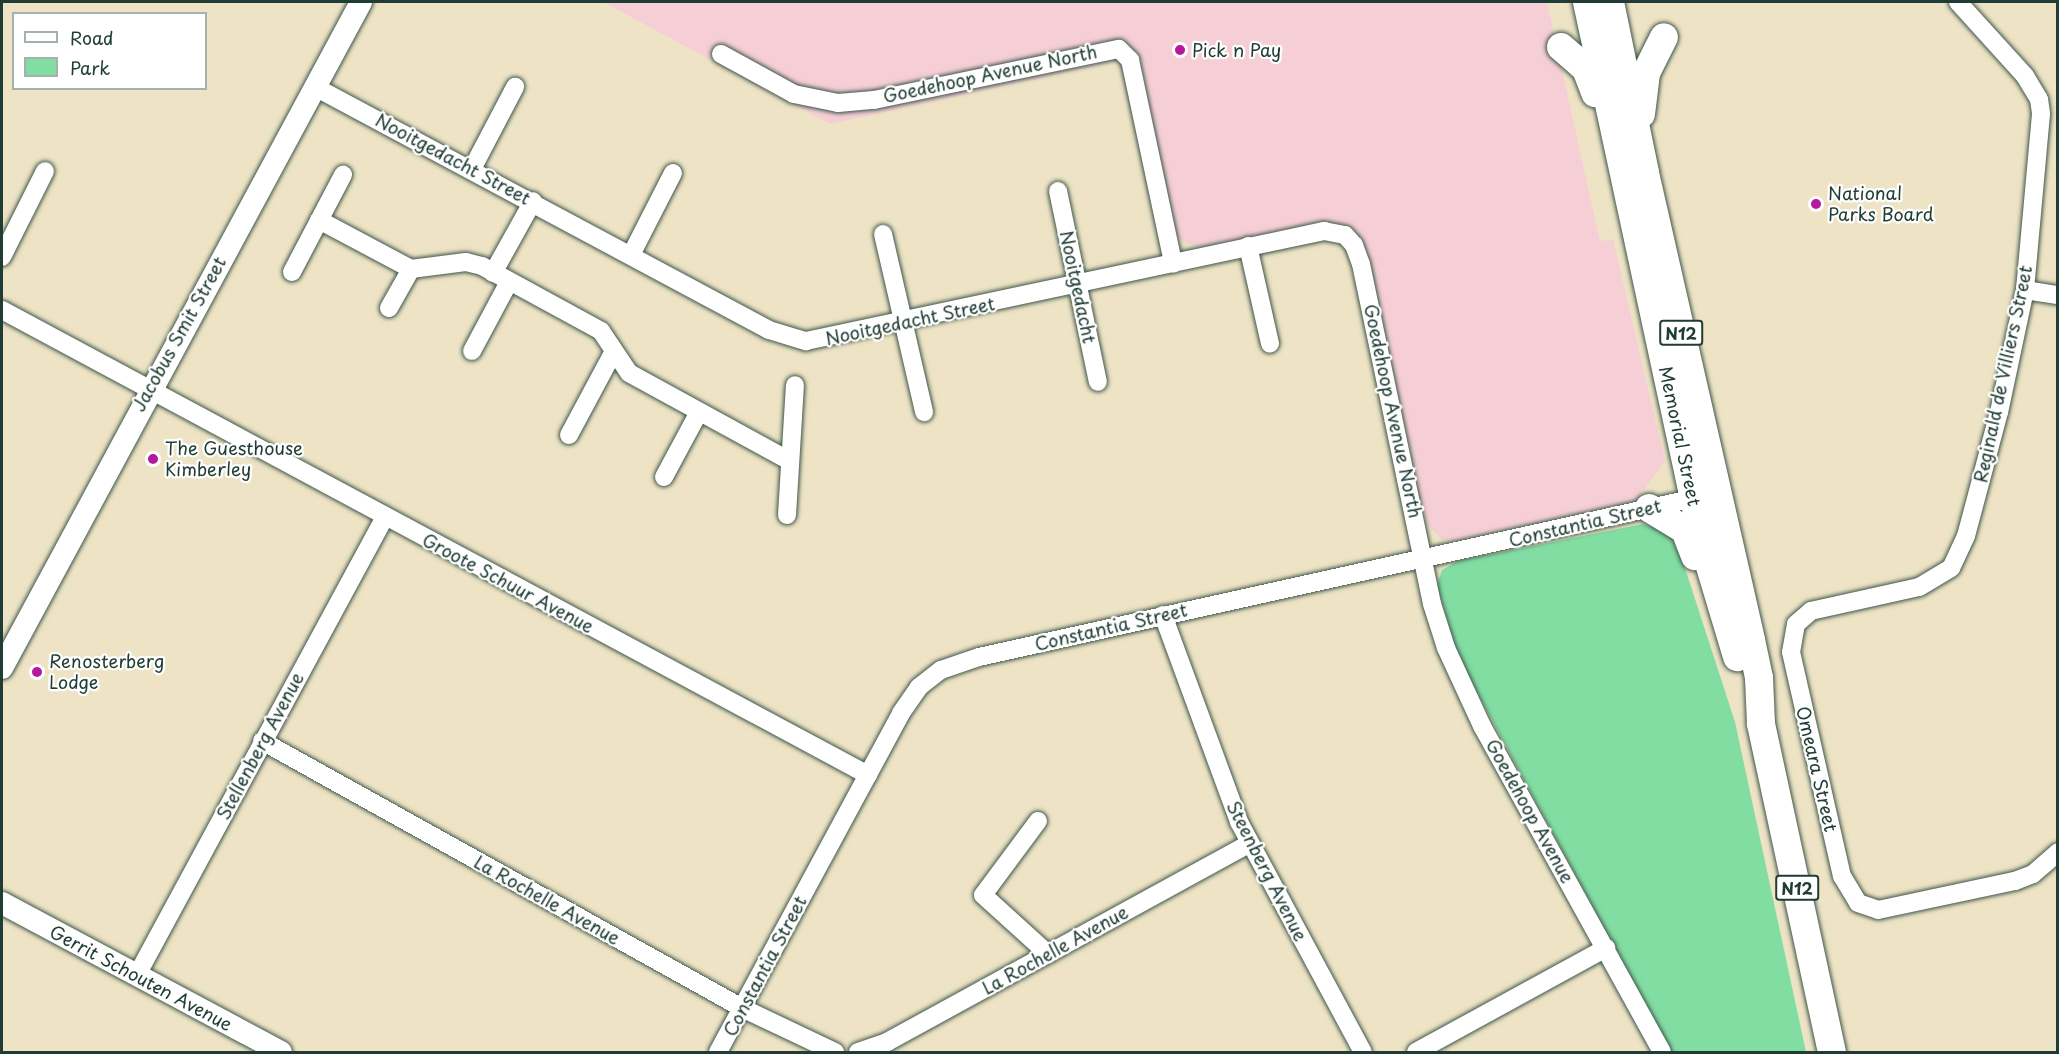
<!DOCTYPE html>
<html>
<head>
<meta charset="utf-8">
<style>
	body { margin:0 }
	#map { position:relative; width:2059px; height:1054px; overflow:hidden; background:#eee4c5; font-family:"Playpen Sans",sans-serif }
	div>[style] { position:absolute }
	.built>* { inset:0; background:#f6cfd6 }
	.green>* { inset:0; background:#82dda3 }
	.roads { filter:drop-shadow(0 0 2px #3e564a) drop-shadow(0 0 2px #3e564a) }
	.minor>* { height:18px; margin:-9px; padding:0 9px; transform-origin:9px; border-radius:9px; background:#fff }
	.tertiary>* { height:22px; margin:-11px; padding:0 11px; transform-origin:11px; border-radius:11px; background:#fff }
	.trunk>* { height:28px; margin:-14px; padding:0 14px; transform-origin:14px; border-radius:14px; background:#fff }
	.dots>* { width:16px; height:16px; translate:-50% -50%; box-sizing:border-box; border:3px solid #fff; border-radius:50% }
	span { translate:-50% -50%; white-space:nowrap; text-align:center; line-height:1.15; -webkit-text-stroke:4.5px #fff; paint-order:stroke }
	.shield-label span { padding:2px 4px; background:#fff; border:2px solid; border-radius:4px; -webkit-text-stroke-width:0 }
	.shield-label { font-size:16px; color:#1f3d34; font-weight:700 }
	.poi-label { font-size:18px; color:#1f3d34 }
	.left { translate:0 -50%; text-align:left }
	.street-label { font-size:18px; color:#1f3d34 }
	.frame { position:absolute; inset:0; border:3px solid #1f3d34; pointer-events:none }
	.legend { position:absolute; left:12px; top:12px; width:195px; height:78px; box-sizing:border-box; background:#fff; border:2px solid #a5b1ae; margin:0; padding:8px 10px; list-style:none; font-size:18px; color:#1f3d34 }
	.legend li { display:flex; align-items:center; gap:12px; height:30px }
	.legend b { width:30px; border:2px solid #a5b1ae }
</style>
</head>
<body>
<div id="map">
	<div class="built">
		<i style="clip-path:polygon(603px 2px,1547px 2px,1600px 241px,1613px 239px,1665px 461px,1636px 501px,1453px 541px,1442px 540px,1427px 524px,1370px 270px,1357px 234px,1350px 228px,1326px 221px,1201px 248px,1182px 241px,1175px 233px,1158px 236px,1119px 61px,830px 124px)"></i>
	</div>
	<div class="green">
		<i style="clip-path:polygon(1643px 524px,1669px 532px,1684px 565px,1735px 722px,1806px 1052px,1671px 1052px,1459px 659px,1437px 585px,1442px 570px,1458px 561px)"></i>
	</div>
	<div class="roads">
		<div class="minor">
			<i style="left:1958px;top:2px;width:100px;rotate:47.8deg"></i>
			<i style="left:2025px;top:76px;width:27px;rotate:59deg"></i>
			<i style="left:2039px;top:99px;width:15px;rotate:82deg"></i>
			<i style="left:2041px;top:114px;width:177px;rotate:95.2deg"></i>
			<i style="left:2025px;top:290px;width:125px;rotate:102deg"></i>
			<i style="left:1999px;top:412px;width:128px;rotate:104.9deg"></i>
			<i style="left:1966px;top:536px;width:35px;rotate:115deg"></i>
			<i style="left:1951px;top:568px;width:37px;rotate:149deg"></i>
			<i style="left:1919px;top:587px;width:111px;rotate:167.5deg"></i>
			<i style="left:1811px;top:611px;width:20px;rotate:139deg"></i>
			<i style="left:1796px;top:624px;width:28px;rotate:100deg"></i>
			<i style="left:1791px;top:652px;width:230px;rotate:77.2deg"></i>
			<i style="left:1842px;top:876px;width:31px;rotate:59deg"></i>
			<i style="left:1858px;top:903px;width:21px;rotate:19deg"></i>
			<i style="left:1878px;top:910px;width:140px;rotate:-12deg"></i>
			<i style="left:2015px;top:881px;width:19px;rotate:-21deg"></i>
			<i style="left:2033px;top:874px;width:33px;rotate:-41deg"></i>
			<i style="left:721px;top:54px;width:83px;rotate:28.7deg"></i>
			<i style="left:794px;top:94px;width:45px;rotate:11.6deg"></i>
			<i style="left:838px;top:103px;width:36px;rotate:-5deg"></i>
			<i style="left:874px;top:100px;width:250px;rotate:-11.8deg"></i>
			<i style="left:1119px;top:49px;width:16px;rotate:45deg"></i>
			<i style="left:1130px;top:60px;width:208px;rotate:78deg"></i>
			<i style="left:315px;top:87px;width:515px;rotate:28.16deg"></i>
			<i style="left:769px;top:330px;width:39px;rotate:17deg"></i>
			<i style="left:806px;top:341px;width:530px;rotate:-11.99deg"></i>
			<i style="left:1324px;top:231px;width:21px;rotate:11deg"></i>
			<i style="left:1345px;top:235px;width:13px;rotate:48deg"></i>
			<i style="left:1354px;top:245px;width:20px;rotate:70deg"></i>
			<i style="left:1361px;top:264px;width:347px;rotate:78.2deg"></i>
			<i style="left:1432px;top:604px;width:46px;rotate:72.3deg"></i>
			<i style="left:1446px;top:648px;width:86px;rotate:65.2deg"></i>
			<i style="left:1482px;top:726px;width:372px;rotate:61.1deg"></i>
			<i style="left:472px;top:169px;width:93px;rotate:-62.3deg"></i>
			<i style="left:1058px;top:191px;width:195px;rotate:78.2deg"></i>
			<i style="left:319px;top:220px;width:104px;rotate:28deg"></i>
			<i style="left:411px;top:269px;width:55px;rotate:-7.3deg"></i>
			<i style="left:466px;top:262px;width:16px;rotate:14deg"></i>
			<i style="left:482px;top:266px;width:136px;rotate:28.6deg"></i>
			<i style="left:601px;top:331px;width:50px;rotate:56.3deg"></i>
			<i style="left:629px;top:373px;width:181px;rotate:28.7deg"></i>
			<i style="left:883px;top:234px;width:183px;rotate:77deg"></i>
			<i style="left:1248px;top:246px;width:100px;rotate:77.3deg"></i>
			<i style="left:631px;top:255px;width:92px;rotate:-62.9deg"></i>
			<i style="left:2px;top:257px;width:96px;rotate:-63.4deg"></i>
			<i style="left:292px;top:272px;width:110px;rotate:-62.3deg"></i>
			<i style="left:493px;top:273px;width:82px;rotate:-60.9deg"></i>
			<i style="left:2025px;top:290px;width:33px;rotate:9deg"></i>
			<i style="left:389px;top:308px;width:45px;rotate:-60.6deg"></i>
			<i style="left:2px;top:310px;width:983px;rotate:28.23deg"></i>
			<i style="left:472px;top:351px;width:78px;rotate:-61.8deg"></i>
			<i style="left:569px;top:435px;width:95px;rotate:-61.8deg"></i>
			<i style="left:664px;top:477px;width:74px;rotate:-61.7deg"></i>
			<i style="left:787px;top:515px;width:130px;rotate:-86.5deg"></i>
			<i style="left:1163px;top:615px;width:221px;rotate:69.8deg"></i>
			<i style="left:1239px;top:822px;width:261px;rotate:61.7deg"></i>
			<i style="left:262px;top:741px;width:549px;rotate:29.08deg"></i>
			<i style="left:742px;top:1008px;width:103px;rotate:25.3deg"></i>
			<i style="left:1038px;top:821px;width:92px;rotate:126.6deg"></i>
			<i style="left:983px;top:895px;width:88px;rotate:42.2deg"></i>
			<i style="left:137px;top:975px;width:521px;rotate:-61.57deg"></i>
			<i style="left:718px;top:1052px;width:385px;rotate:-61.6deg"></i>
			<i style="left:901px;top:713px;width:32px;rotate:-55deg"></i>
			<i style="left:919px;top:687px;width:28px;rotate:-38deg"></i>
			<i style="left:941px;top:670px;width:40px;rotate:-18.9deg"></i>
			<i style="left:979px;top:657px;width:743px;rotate:-12.52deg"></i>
			<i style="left:858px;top:1052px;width:31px;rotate:-19deg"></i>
			<i style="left:887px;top:1042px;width:413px;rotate:-28.7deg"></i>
			<i style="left:1416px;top:1052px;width:217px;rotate:-28.7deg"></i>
		</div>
		<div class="tertiary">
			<i style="left:2px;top:668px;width:757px;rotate:-61.67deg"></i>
			<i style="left:2px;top:903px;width:316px;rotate:28.1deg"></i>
		</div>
		<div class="trunk">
			<i style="left:1587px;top:2px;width:561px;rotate:77.85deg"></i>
			<i style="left:1705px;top:550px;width:112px;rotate:73.3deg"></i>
			<i style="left:1610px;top:2px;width:175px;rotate:78.4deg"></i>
			<i style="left:1645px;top:173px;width:479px;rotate:77.2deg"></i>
			<i style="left:1751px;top:640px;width:39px;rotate:78deg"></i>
			<i style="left:1759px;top:678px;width:46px;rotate:87.5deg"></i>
			<i style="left:1761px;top:724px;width:336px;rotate:77.8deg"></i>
			<i style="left:1561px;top:47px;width:33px;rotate:41deg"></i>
			<i style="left:1586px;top:69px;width:26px;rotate:69deg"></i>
			<i style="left:1641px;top:114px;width:41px;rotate:-83deg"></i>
			<i style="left:1646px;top:73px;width:40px;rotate:-63.4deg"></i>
			<i style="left:1649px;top:508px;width:42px;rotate:31.4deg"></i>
			<i style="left:1685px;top:530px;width:28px;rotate:69deg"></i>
		</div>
	</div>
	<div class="dots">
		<i style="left:1180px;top:50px;background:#b5179e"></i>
		<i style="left:1816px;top:204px;background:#b5179e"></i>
		<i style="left:153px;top:459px;background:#b5179e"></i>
		<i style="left:37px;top:672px;background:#b5179e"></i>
	</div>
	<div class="shield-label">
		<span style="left:1681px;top:333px">N12</span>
		<span style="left:1797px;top:888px">N12</span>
	</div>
	<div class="poi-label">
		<span class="left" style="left:1192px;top:50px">Pick n Pay</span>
		<span class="left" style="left:1828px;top:204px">National<br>Parks Board</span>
		<span class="left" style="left:165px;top:459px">The Guesthouse<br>Kimberley</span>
		<span class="left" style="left:49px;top:672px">Renosterberg<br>Lodge</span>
	</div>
	<div class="street-label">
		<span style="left:990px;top:74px;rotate:-12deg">Goedehoop Avenue North</span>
		<span style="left:453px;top:159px;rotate:28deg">Nooitgedacht Street</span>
		<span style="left:1078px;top:287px;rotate:78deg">Nooitgedacht</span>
		<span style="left:910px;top:321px;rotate:-12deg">Nooitgedacht Street</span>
		<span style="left:179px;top:334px;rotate:-61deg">Jacobus Smit Street</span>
		<span style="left:2003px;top:374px;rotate:-78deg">Reginald de Villiers Street</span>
		<span style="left:1393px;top:411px;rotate:78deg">Goedehoop Avenue North</span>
		<span style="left:1680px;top:436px;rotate:78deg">Memorial Street</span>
		<span style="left:1585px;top:523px;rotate:-13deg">Constantia Street</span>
		<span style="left:508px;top:583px;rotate:28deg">Groote Schuur Avenue</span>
		<span style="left:1111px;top:627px;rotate:-13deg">Constantia Street</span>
		<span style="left:260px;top:746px;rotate:-62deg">Stellenberg Avenue</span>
		<span style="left:1817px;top:769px;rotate:77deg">Omeara Street</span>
		<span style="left:1530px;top:811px;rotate:61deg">Goedehoop Avenue</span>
		<span style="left:1267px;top:871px;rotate:63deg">Steenberg Avenue</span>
		<span style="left:547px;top:900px;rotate:29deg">La Rochelle Avenue</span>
		<span style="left:1055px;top:950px;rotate:-29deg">La Rochelle Avenue</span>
		<span style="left:765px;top:966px;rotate:-62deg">Constantia Street</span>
		<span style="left:141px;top:978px;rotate:28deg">Gerrit Schouten Avenue</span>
	</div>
	<div class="frame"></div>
	<ul class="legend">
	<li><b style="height:8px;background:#fff"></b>Road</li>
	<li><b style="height:16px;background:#82dda3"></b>Park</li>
	</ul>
</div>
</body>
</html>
